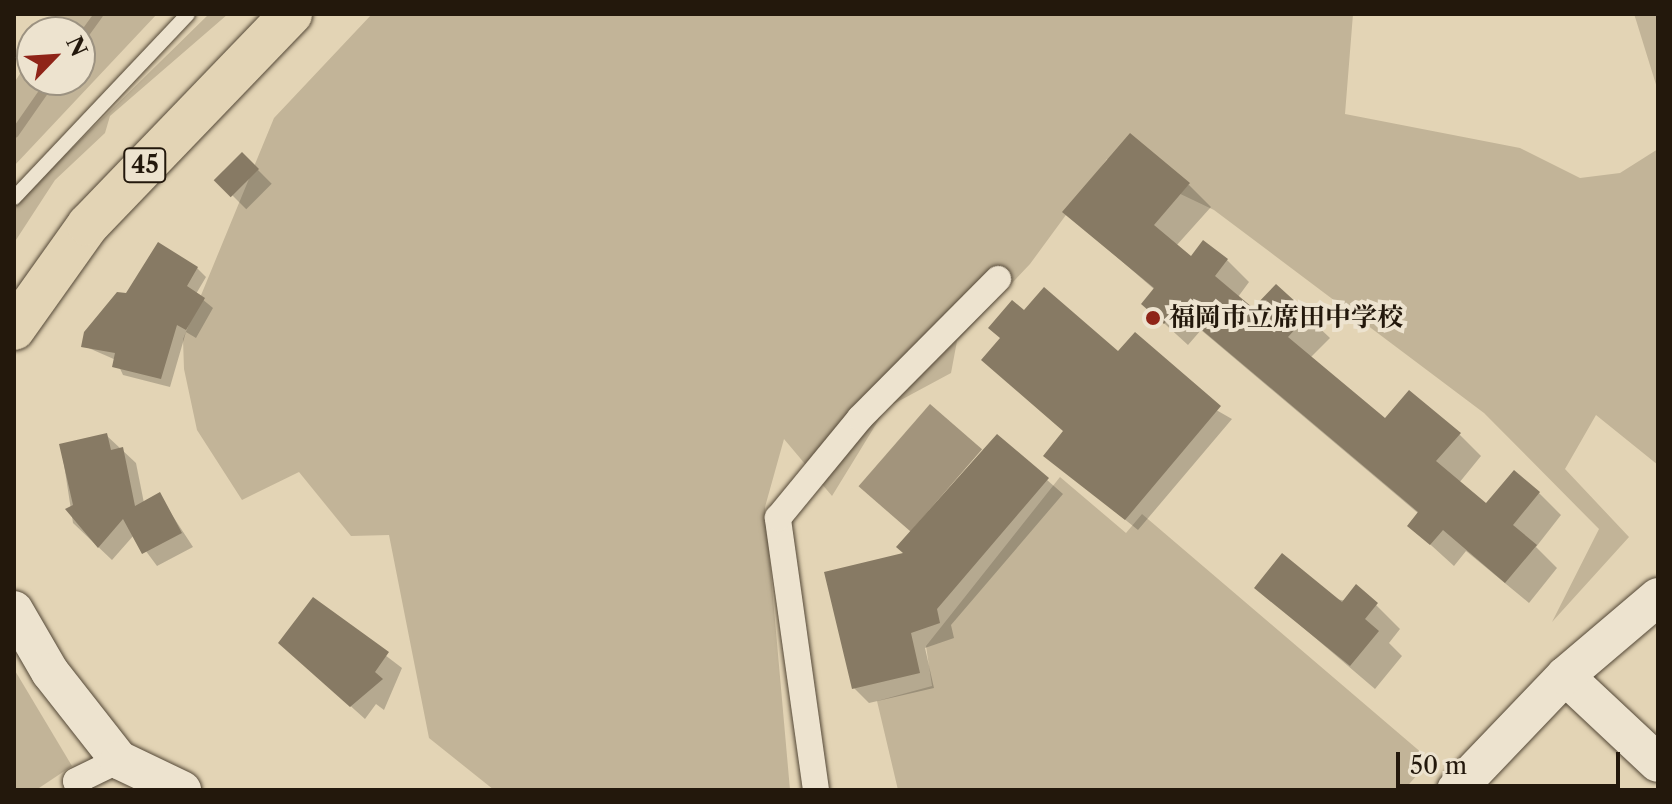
<!DOCTYPE html>
<html>
<head>
<meta charset="utf-8">
<style>
	body { margin:0 }
	#map { position:relative; width:1672px; height:804px; overflow:hidden; background:#e3d4b5; font-family:"Libre Caslon Text","Noto Serif JP",serif }
	div>[style] { position:absolute }
	.green>* { inset:0; background:#c2b498 }
	.water>* { inset:0; background:#a2947c; transform-origin:0 0 }
	.shadow>* { inset:0; background:#0003; transform-origin:0 0 }
	.stream>* { height:9px; margin:-4.5px; padding:0 4.5px; transform-origin:4.5px; border-radius:4.5px; background:#a2947c }
	.building>* { inset:0; background:#877a64; transform-origin:0 0 }
	.roads { filter:drop-shadow(0 0 2px #534736) drop-shadow(0 0 2px #534736) }
	.lane>* { height:14px; margin:-7px; padding:0 7px; transform-origin:7px; border-radius:7px; background:#ede3cf }
	.street>* { height:26px; margin:-13px; padding:0 13px; transform-origin:13px; border-radius:13px; background:#ede3cf }
	.secondary>* { height:38px; margin:-19px; padding:0 19px; transform-origin:19px; border-radius:19px; background:#ede3cf }
	.primary>* { height:42px; margin:-21px; padding:0 21px; transform-origin:21px; border-radius:21px; background:#e3d4b5 }
	.dots>* { width:22px; height:22px; translate:-50% -50%; box-sizing:border-box; border:4px solid #ede3cf; border-radius:50% }
	span { translate:-50% -50%; white-space:nowrap; text-align:center; line-height:1.15; -webkit-text-stroke:8px #ede3cf; paint-order:stroke }
	.shield-label span { padding:2px 6px; background:#ede3cf; border:2px solid; border-radius:6px; -webkit-text-stroke-width:0 }
	.shield-label { font-size:24px; color:#23180c; font-weight:700 }
	.poi-label { font-size:26px; color:#23180c; font-weight:700 }
	.left { translate:0 -50%; text-align:left }
	.frame { position:absolute; inset:0; border:16px solid #23180c; pointer-events:none }
	.north { position:absolute; left:16px; top:16px; width:80px; height:80px; box-sizing:border-box; background:#ede3cf; border:2px solid #9c9281; border-radius:50%; rotate:65deg; font-size:22px; font-weight:700; line-height:32px; text-align:center; color:#23180c }
	.north::after { content:''; display:block; margin:auto; width:28px; height:36px; background:#8f2418; clip-path:polygon(50% 0,100% 100%,50% 72%,0 100%) }
	.scale { position:absolute; left:1396px; top:752px; width:224px; height:36px; box-sizing:border-box; border:4px solid #23180c; border-top:0; padding-left:10px; font-size:24px; line-height:28px; white-space:nowrap; color:#23180c; -webkit-text-stroke:6px #ede3cf; paint-order:stroke }
</style>
</head>
<body>
<div id="map">
	<div class="green">
		<i style="clip-path:polygon(59px 14px,157px 14px,14px 166px,14px 83px,32px 55px,32px 80px,80px 80px,80px 32px,47px 32px)"></i>
		<i style="clip-path:polygon(209px 14px,228px 14px,110px 116px,105px 133px,55px 180px,14px 243px,14px 205px)"></i>
		<i style="clip-path:polygon(372px 14px,1353px 14px,1345px 114px,1520px 148px,1580px 178px,1620px 173px,1658px 149px,1658px 465px,1596px 415px,1565px 469px,1629px 537px,1552px 622px,1599px 529px,1484px 413px,1214px 210px,1107px 159px,1030px 264px,957px 341px,951px 373px,886px 408px,832px 496px,784px 439px,765px 507px,790px 790px,494px 790px,429px 738px,389px 535px,351px 536px,299px 472px,242px 500px,197px 430px,184px 369px,183px 339px,274px 118px)"></i>
		<i style="clip-path:polygon(1634px 14px,1658px 14px,1658px 91px,1636px 20px)"></i>
		<i style="clip-path:polygon(1060px 477px,1126px 533px,1142px 514px,1430px 760px,1404px 790px,898px 790px,877px 701px,932px 686px,926px 646px)"></i>
		<i style="clip-path:polygon(14px 669px,72px 766px,36px 790px,14px 790px)"></i>
	</div>
	<div class="water">
		<i style="left:930px;top:404px;width:69px;height:109px;rotate:41deg"></i>
	</div>
	<div class="shadow">
		<i style="left:242px;top:154px;width:42px;height:36px;rotate:45deg"></i>
		<i style="clip-path:polygon(1189px 185px,1211px 207px,1176px 246px,1191px 258px,1227px 260px,1249px 282px,1238px 297px,1254px 311px,1276px 287px,1330px 338px,1310px 358px,1385px 421px,1459px 434px,1481px 456px,1459px 483px,1486px 505px,1539px 493px,1561px 515px,1536px 547px,1557px 568px,1529px 603px,1466px 551px,1454px 566px,1410px 526px,1419px 514px,1201px 330px,1188px 345px,1143px 304px,1155px 290px,1065px 212px)"></i>
		<i style="clip-path:polygon(197px 268px,206px 277px,196px 294px,213px 308px,196px 338px,186px 332px,170px 387px,123px 375px,116px 360px,84px 346px,127px 295px)"></i>
		<i style="clip-path:polygon(1024px 313px,1118px 354px,1232px 419px,1138px 530px,1046px 456px,1065px 432px)"></i>
		<i style="clip-path:polygon(106px 435px,136px 463px,144px 503px,159px 495px,193px 547px,157px 566px,134px 535px,112px 560px,73px 523px,61px 445px)"></i>
		<i style="clip-path:polygon(997px 436px,1063px 494px,951px 625px,954px 638px,925px 648px,934px 688px,869px 703px,854px 688px,906px 554px)"></i>
		<i style="clip-path:polygon(1257px 588px,1376px 605px,1400px 629px,1389px 643px,1402px 656px,1375px 689px)"></i>
		<i style="clip-path:polygon(313px 600px,402px 668px,384px 710px,376px 704px,365px 719px,295px 656px)"></i>
	</div>
	<div class="stream">
		<i style="left:80px;top:39px;width:31px;rotate:-54deg"></i>
		<i style="left:14px;top:133px;width:65px;rotate:-55.1deg"></i>
	</div>
	<div class="building">
		<i style="clip-path:polygon(1130px 133px,1190px 183px,1154px 225px,1191px 256px,1203px 240px,1228px 259px,1215px 276px,1253px 308px,1276px 284px,1309px 314px,1288px 337px,1385px 418px,1409px 390px,1461px 433px,1436px 461px,1486px 503px,1514px 470px,1540px 492px,1513px 525px,1537px 545px,1505px 583px,1443px 530px,1430px 545px,1407px 526px,1418px 512px,1177px 309px,1164px 324px,1141px 304px,1154px 288px,1062px 212px)"></i>
		<i style="left:242px;top:152px;width:24px;height:40px;rotate:45deg"></i>
		<i style="clip-path:polygon(158px 242px,198px 267px,187px 286px,205px 298px,186px 330px,177px 325px,161px 379px,112px 367px,115px 353px,81px 347px,84px 332px,117px 292px,126px 293px)"></i>
		<i style="clip-path:polygon(1044px 287px,1118px 351px,1135px 332px,1221px 406px,1125px 520px,1043px 456px,1063px 431px,981px 360px,1000px 338px,988px 328px,1012px 300px,1024px 310px)"></i>
		<i style="clip-path:polygon(107px 433px,111px 450px,123px 447px,135px 506px,160px 492px,182px 533px,142px 554px,123px 519px,98px 548px,65px 509px,73px 505px,59px 444px)"></i>
		<i style="clip-path:polygon(997px 434px,1049px 478px,937px 609px,940px 623px,911px 633px,920px 673px,852px 689px,824px 572px,903px 553px,896px 547px)"></i>
		<i style="clip-path:polygon(1282px 553px,1342px 602px,1356px 584px,1378px 603px,1365px 619px,1379px 631px,1350px 666px,1254px 588px)"></i>
		<i style="clip-path:polygon(313px 597px,389px 652px,375px 672px,383px 679px,350px 707px,278px 643px)"></i>
	</div>
	<div class="roads">
		<div class="lane">
			<i style="left:14px;top:198px;width:253px;rotate:-46.6deg"></i>
		</div>
		<div class="street">
			<i style="left:79px;top:790px;width:9px;rotate:-108deg"></i>
			<i style="left:76px;top:781px;width:48px;rotate:-26deg"></i>
			<i style="left:816px;top:790px;width:275px;rotate:-98deg"></i>
			<i style="left:778px;top:518px;width:129px;rotate:-50.6deg"></i>
			<i style="left:860px;top:418px;width:196px;rotate:-45.2deg"></i>
		</div>
		<div class="secondary">
			<i style="left:14px;top:610px;width:72px;rotate:59.9deg"></i>
			<i style="left:50px;top:672px;width:112px;rotate:51.9deg"></i>
			<i style="left:119px;top:760px;width:70px;rotate:25.5deg"></i>
			<i style="left:1565px;top:676px;width:127px;rotate:43.1deg"></i>
			<i style="left:1456px;top:790px;width:158px;rotate:-46.3deg"></i>
			<i style="left:1565px;top:676px;width:122px;rotate:-40.3deg"></i>
		</div>
		<div class="primary">
			<i style="left:14px;top:329px;width:128px;rotate:-54.6deg"></i>
			<i style="left:88px;top:225px;width:293px;rotate:-46.1deg"></i>
		</div>
	</div>
	<div class="dots">
		<i style="left:1153px;top:318px;background:#8f2418"></i>
	</div>
	<div class="shield-label">
		<span style="left:145px;top:165px">45</span>
	</div>
	<div class="poi-label">
		<span class="left" style="left:1169px;top:318px">福岡市立席田中学校</span>
	</div>
	<div class="frame"></div>
	<div class="north">N</div>
	<div class="scale">50 m</div>
</div>
</body>
</html>
